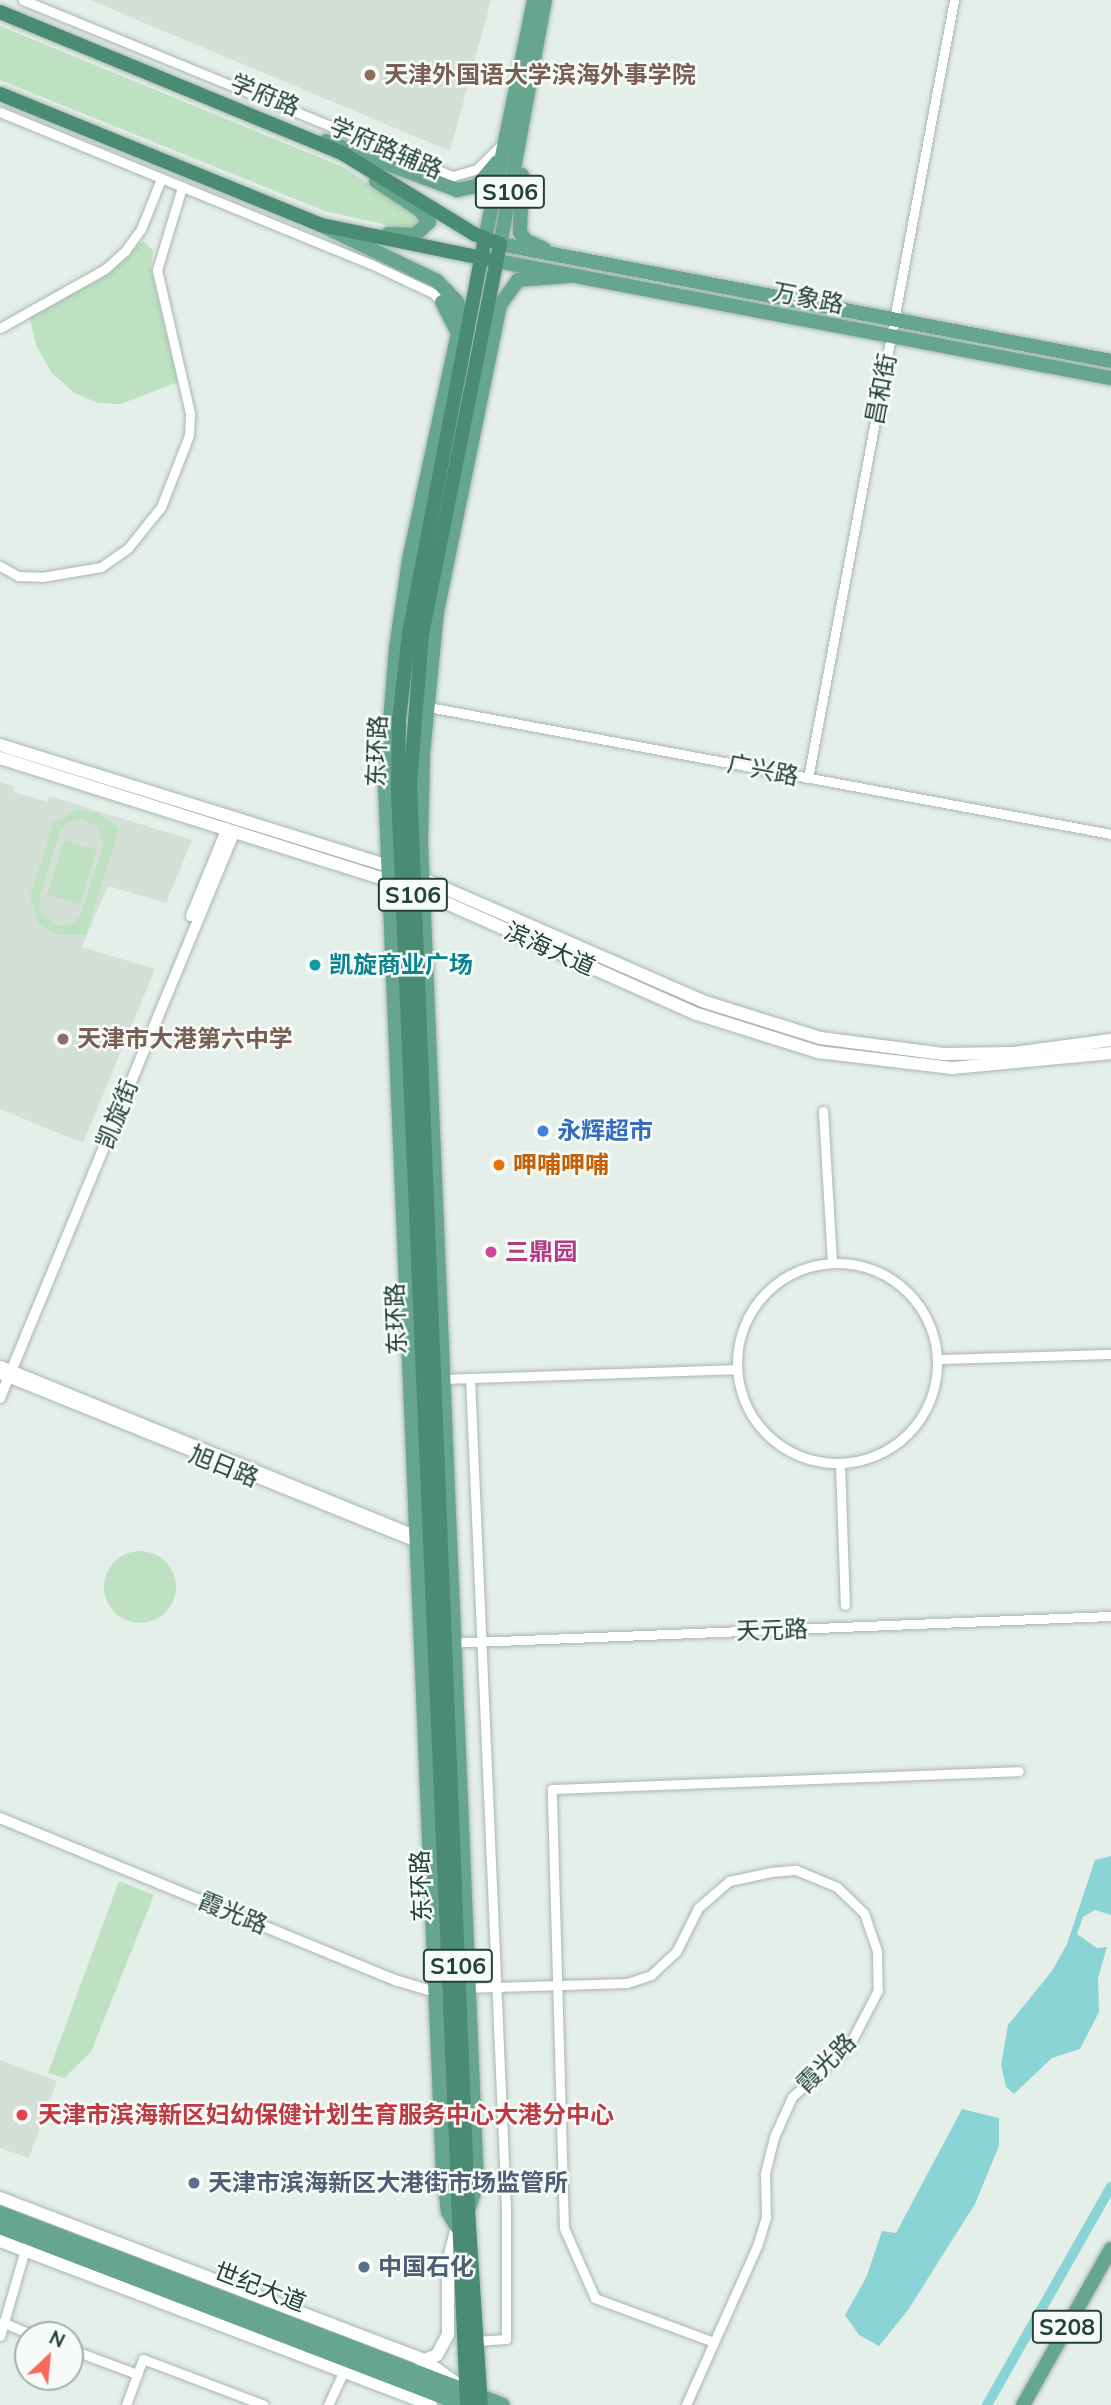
<!DOCTYPE html>
<html>
<head>
<meta charset="utf-8">
<style>
	body { margin:0 }
	#map { position:relative; width:1111px; height:2405px; overflow:hidden; background:#e5efe9; font-family:Mulish,"Noto Sans SC",sans-serif }
	div>[style] { position:absolute }
	.built>* { inset:0; background:#d3dfd7 }
	.green>* { inset:0; background:#bde1c1; transform-origin:0 0 }
	.round { border-radius:50% }
	.water>* { inset:0; background:#8ad4d6 }
	.canal>* { height:10px; margin:-5px; padding:0 5px; transform-origin:5px; border-radius:5px; background:#8ad4d6 }
	.roads { filter:drop-shadow(0 0 2px #a7b8af) drop-shadow(0 0 2px #a7b8af) }
	.minor>* { height:9px; margin:-4.5px; padding:0 4.5px; transform-origin:4.5px; border-radius:4.5px; background:#fff }
	.minor>.ring { margin:-4.5px; padding:0; box-sizing:content-box; background:none; border:9px solid #fff; border-radius:50% }
	.tertiary>* { height:10px; margin:-5px; padding:0 5px; transform-origin:5px; border-radius:5px; background:#fff }
	.secondary>* { height:12px; margin:-6px; padding:0 6px; transform-origin:6px; border-radius:6px; background:#fff }
	.primary>* { height:14px; margin:-7px; padding:0 7px; transform-origin:7px; border-radius:7px; background:#67a68e }
	.trunk>* { height:14px; margin:-7px; padding:0 7px; transform-origin:7px; border-radius:7px; background:#4a8b74 }
	.dots>* { width:19px; height:19px; translate:-50% -50%; box-sizing:border-box; border:4px solid #f6fbf7; border-radius:50% }
	span { translate:-50% -50%; white-space:nowrap; text-align:center; line-height:1.15; -webkit-text-stroke:5px #f6fbf7; paint-order:stroke }
	.shield-label span { padding:2px 5px; background:#f6fbf7; border:2px solid; border-radius:5px; -webkit-text-stroke-width:0 }
	.shield-label { font-size:23px; color:#224235; font-weight:700 }
	.education-label { font-size:24px; color:#785e54; font-weight:700 }
	.left { translate:0 -50%; text-align:left }
	.street-label { font-size:24px; color:#224235 }
	.culture-label { font-size:24px; color:#0d838f; font-weight:700 }
	.shop-label { font-size:24px; color:#366cbe; font-weight:700 }
	.food-label { font-size:24px; color:#c56008; font-weight:700 }
	.hotel-label { font-size:24px; color:#b23c85; font-weight:700 }
	.health-label { font-size:24px; color:#be3a42; font-weight:700 }
	.service-label { font-size:24px; color:#4e5e75; font-weight:700 }
	.north { position:absolute; left:14px; top:2321px; width:70px; height:70px; box-sizing:border-box; background:#f6fbf7; border:2px solid #a1b1a9; border-radius:50%; rotate:26deg; font-size:19px; font-weight:700; line-height:28px; text-align:center; color:#224235 }
	.north::after { content:''; display:block; margin:auto; width:24px; height:32px; background:#f96a58; clip-path:polygon(50% 0,100% 100%,50% 72%,0 100%) }
</style>
</head>
<body>
<div id="map">
	<div class="built">
		<i style="clip-path:polygon(90px 0,491px 0,450px 151px)"></i>
		<i style="clip-path:polygon(0 782px,14px 786px,13px 792px,47px 802px,49px 796px,192px 840px,166px 903px,108px 886px,82px 947px,155px 969px,83px 1143px,0 1109px)"></i>
		<i style="clip-path:polygon(0 2060px,57px 2081px,29px 2158px,0 2148px)"></i>
	</div>
	<div class="green">
		<i style="clip-path:polygon(0 26px,343px 167px,422px 218px,414px 231px,325px 211px,0 80px)"></i>
		<i style="clip-path:polygon(143px 241px,153px 250px,151px 268px,178px 382px,121px 404px,98px 403px,73px 392px,51px 372px,36px 345px,29px 314px,106px 273px)"></i>
		<i style="clip-path:polygon(evenodd,78px 809px,98px 813px,119px 828px,86px 935px,59px 935px,38px 924px,30px 897px,53px 823px,78px 809px,81px 819px,97px 826px,103px 845px,81px 915px,73px 923px,58px 926px,40px 912px,40px 896px,59px 833px,67px 823px,81px 819px)"></i>
		<i style="left:64px;top:840px;width:34px;height:57px;rotate:17deg"></i>
		<i class="round" style="left:104px;top:1551px;width:72px;height:72px"></i>
		<i style="clip-path:polygon(119px 1881px,154px 1895px,91px 2052px,64px 2078px,48px 2073px)"></i>
	</div>
	<div class="water">
		<i style="clip-path:polygon(1111px 1856px,1111px 1915px,1095px 1910px,1083px 1917px,1077px 1934px,1097px 1948px,1107px 1947px,1098px 1978px,1099px 2012px,1080px 2049px,1052px 2058px,1014px 2094px,1006px 2087px,1001px 2065px,1008px 2025px,1052px 1971px,1067px 1944px,1095px 1860px)"></i>
		<i style="clip-path:polygon(962px 2109px,999px 2118px,999px 2146px,975px 2204px,908px 2310px,879px 2346px,859px 2335px,845px 2315px,866px 2278px,882px 2231px,896px 2233px)"></i>
	</div>
	<div class="canal">
		<i style="left:987px;top:2405px;width:251px;rotate:-60.4deg"></i>
	</div>
	<div class="roads">
		<div class="minor">
			<i style="left:23px;top:0;width:465px;rotate:22.3deg"></i>
			<i style="left:453px;top:176px;width:25px;rotate:-16deg"></i>
			<i style="left:477px;top:169px;width:37px;rotate:-45deg"></i>
			<i style="left:0;top:112px;width:401px;rotate:22.3deg"></i>
			<i style="left:371px;top:264px;width:68px;rotate:25.1deg"></i>
			<i style="left:433px;top:293px;width:13px;rotate:45deg"></i>
			<i style="left:0;top:328px;width:120px;rotate:-29.3deg"></i>
			<i style="left:105px;top:269px;width:27px;rotate:-42deg"></i>
			<i style="left:125px;top:251px;width:27px;rotate:-54deg"></i>
			<i style="left:141px;top:229px;width:54px;rotate:-68.2deg"></i>
			<i style="left:0;top:566px;width:21px;rotate:29deg"></i>
			<i style="left:18px;top:576px;width:24px;rotate:2deg"></i>
			<i style="left:42px;top:577px;width:60px;rotate:-9.6deg"></i>
			<i style="left:101px;top:567px;width:33px;rotate:-35deg"></i>
			<i style="left:128px;top:548px;width:53px;rotate:-51.2deg"></i>
			<i style="left:161px;top:507px;width:77px;rotate:-68.7deg"></i>
			<i style="left:189px;top:435px;width:22px;rotate:-87deg"></i>
			<i style="left:190px;top:413px;width:147px;rotate:-103deg"></i>
			<i style="left:157px;top:270px;width:87px;rotate:-73.2deg"></i>
			<i style="left:423px;top:706px;width:700px;rotate:10.54deg"></i>
			<i style="left:808px;top:778px;width:792px;rotate:-79.37deg"></i>
			<i style="left:823px;top:1111px;width:151px;rotate:86.6deg"></i>
			<i class="ring" style="left:737px;top:1263px;width:191px;height:191px"></i>
			<i style="left:938px;top:1359px;width:173px;rotate:-1.7deg"></i>
			<i style="left:0;top:1365px;width:453px;rotate:22.2deg"></i>
			<i style="left:0;top:1374px;width:453px;rotate:22deg"></i>
			<i style="left:470px;top:1378px;width:833px;rotate:87.52deg"></i>
			<i style="left:506px;top:2210px;width:129px;rotate:90deg"></i>
			<i style="left:506px;top:2339px;width:30px;rotate:176deg"></i>
			<i style="left:439px;top:1379px;width:298px;rotate:-1.9deg"></i>
			<i style="left:840px;top:1464px;width:141px;rotate:88deg"></i>
			<i style="left:449px;top:1643px;width:663px;rotate:-2.34deg"></i>
			<i style="left:464px;top:1988px;width:163px;rotate:-1.8deg"></i>
			<i style="left:627px;top:1983px;width:25px;rotate:-18deg"></i>
			<i style="left:651px;top:1975px;width:34px;rotate:-43deg"></i>
			<i style="left:676px;top:1952px;width:49px;rotate:-63.4deg"></i>
			<i style="left:698px;top:1908px;width:41px;rotate:-41.1deg"></i>
			<i style="left:729px;top:1881px;width:43px;rotate:-12.1deg"></i>
			<i style="left:771px;top:1872px;width:25px;rotate:-5deg"></i>
			<i style="left:796px;top:1870px;width:44px;rotate:22.5deg"></i>
			<i style="left:837px;top:1887px;width:37px;rotate:44deg"></i>
			<i style="left:864px;top:1913px;width:40px;rotate:71.1deg"></i>
			<i style="left:877px;top:1951px;width:39px;rotate:89deg"></i>
			<i style="left:878px;top:1990px;width:61px;rotate:117.4deg"></i>
			<i style="left:850px;top:2044px;width:79px;rotate:137.6deg"></i>
			<i style="left:792px;top:2097px;width:44px;rotate:114.2deg"></i>
			<i style="left:774px;top:2137px;width:38px;rotate:104deg"></i>
			<i style="left:765px;top:2174px;width:43px;rotate:88.7deg"></i>
			<i style="left:766px;top:2217px;width:30px;rotate:107deg"></i>
			<i style="left:757px;top:2246px;width:174px;rotate:114.1deg"></i>
			<i style="left:2px;top:2322px;width:33px;rotate:23deg"></i>
			<i style="left:0;top:2336px;width:94px;rotate:-73.9deg"></i>
			<i style="left:711px;top:2341px;width:124px;rotate:-159.7deg"></i>
			<i style="left:595px;top:2298px;width:77px;rotate:-113.9deg"></i>
			<i style="left:564px;top:2228px;width:439px;rotate:-91.6deg"></i>
			<i style="left:552px;top:1789px;width:467px;rotate:-2.2deg"></i>
			<i style="left:70px;top:2349px;width:72px;rotate:20.5deg"></i>
			<i style="left:137px;top:2374px;width:16px;rotate:-68deg"></i>
			<i style="left:143px;top:2359px;width:129px;rotate:20.8deg"></i>
			<i style="left:126px;top:2405px;width:33px;rotate:-70deg"></i>
			<i style="left:328px;top:2405px;width:38px;rotate:-65deg"></i>
		</div>
		<div class="tertiary">
			<i style="left:191px;top:916px;width:95px;rotate:-67.8deg"></i>
			<i style="left:0;top:1398px;width:614px;rotate:-67.49deg"></i>
			<i style="left:0;top:1818px;width:430px;rotate:22.3deg"></i>
			<i style="left:398px;top:1981px;width:46px;rotate:16.5deg"></i>
		</div>
		<div class="secondary">
			<i style="left:0;top:745px;width:416px;rotate:17.3deg"></i>
			<i style="left:0;top:758px;width:416px;rotate:17.5deg"></i>
			<i style="left:414px;top:875px;width:314px;rotate:23.6deg"></i>
			<i style="left:702px;top:1001px;width:124px;rotate:17.4deg"></i>
			<i style="left:820px;top:1038px;width:124px;rotate:7.4deg"></i>
			<i style="left:943px;top:1054px;width:71px;rotate:-0.8deg"></i>
			<i style="left:1014px;top:1053px;width:98px;rotate:-7.6deg"></i>
			<i style="left:417px;top:890px;width:306px;rotate:23.9deg"></i>
			<i style="left:697px;top:1014px;width:127px;rotate:17.4deg"></i>
			<i style="left:818px;top:1052px;width:135px;rotate:6.8deg"></i>
			<i style="left:952px;top:1068px;width:160px;rotate:-5.4deg"></i>
			<i style="left:0;top:2198px;width:456px;rotate:20.9deg"></i>
			<i style="left:426px;top:2361px;width:42px;rotate:36.3deg"></i>
			<i style="left:0;top:2241px;width:461px;rotate:20.8deg"></i>
			<i style="left:421px;top:2362px;width:17px;rotate:-24deg"></i>
			<i style="left:437px;top:2355px;width:24px;rotate:-62deg"></i>
			<i style="left:448px;top:2334px;width:71px;rotate:-90deg"></i>
			<i style="left:448px;top:2263px;width:37px;rotate:-76deg"></i>
		</div>
		<div class="primary">
			<i style="left:545px;top:0;width:248px;rotate:100.4deg"></i>
			<i style="left:500px;top:244px;width:622px;rotate:10.84deg"></i>
			<i style="left:326px;top:141px;width:140px;rotate:20.5deg"></i>
			<i style="left:457px;top:190px;width:20px;rotate:-11deg"></i>
			<i style="left:477px;top:186px;width:31px;rotate:-50deg"></i>
			<i style="left:522px;top:175px;width:57px;rotate:92deg"></i>
			<i style="left:520px;top:232px;width:9px;rotate:58deg"></i>
			<i style="left:525px;top:240px;width:21px;rotate:25deg"></i>
			<i style="left:376px;top:181px;width:53px;rotate:33.4deg"></i>
			<i style="left:420px;top:210px;width:15px;rotate:53deg"></i>
			<i style="left:429px;top:222px;width:19px;rotate:137deg"></i>
			<i style="left:415px;top:235px;width:27px;rotate:-178deg"></i>
			<i style="left:325px;top:227px;width:124px;rotate:25.7deg"></i>
			<i style="left:437px;top:281px;width:29px;rotate:46deg"></i>
			<i style="left:457px;top:302px;width:29px;rotate:68deg"></i>
			<i style="left:485px;top:239px;width:244px;rotate:-78.4deg"></i>
			<i style="left:497px;top:261px;width:625px;rotate:10.79deg"></i>
			<i style="left:442px;top:302px;width:35px;rotate:63deg"></i>
			<i style="left:458px;top:333px;width:232px;rotate:102.2deg"></i>
			<i style="left:409px;top:560px;width:89px;rotate:98.4deg"></i>
			<i style="left:396px;top:648px;width:137px;rotate:94.6deg"></i>
			<i style="left:385px;top:785px;width:1388px;rotate:87.61deg"></i>
			<i style="left:443px;top:2172px;width:40px;rotate:82.9deg"></i>
			<i style="left:448px;top:2212px;width:17px;rotate:59deg"></i>
			<i style="left:468px;top:2211px;width:28px;rotate:-72deg"></i>
			<i style="left:477px;top:2184px;width:1341px;rotate:-92.39deg"></i>
			<i style="left:421px;top:844px;width:90px;rotate:-88.7deg"></i>
			<i style="left:423px;top:754px;width:143px;rotate:-84.4deg"></i>
			<i style="left:437px;top:612px;width:313px;rotate:-78.4deg"></i>
			<i style="left:500px;top:305px;width:31px;rotate:-54deg"></i>
			<i style="left:518px;top:280px;width:51px;rotate:-4.5deg"></i>
			<i style="left:0;top:2213px;width:538px;rotate:20.89deg"></i>
			<i style="left:0;top:2227px;width:496px;rotate:21deg"></i>
			<i style="left:1023px;top:2405px;width:179px;rotate:-60.6deg"></i>
		</div>
		<div class="trunk">
			<i style="left:0;top:12px;width:370px;rotate:22.4deg"></i>
			<i style="left:342px;top:153px;width:155px;rotate:31.5deg"></i>
			<i style="left:474px;top:234px;width:28px;rotate:21deg"></i>
			<i style="left:500px;top:244px;width:398px;rotate:101.3deg"></i>
			<i style="left:422px;top:634px;width:149px;rotate:94.6deg"></i>
			<i style="left:410px;top:783px;width:1429px;rotate:87.67deg"></i>
			<i style="left:468px;top:2211px;width:194px;rotate:86.2deg"></i>
			<i style="left:0;top:94px;width:347px;rotate:22.2deg"></i>
			<i style="left:321px;top:225px;width:169px;rotate:11.6deg"></i>
			<i style="left:467px;top:2405px;width:1616px;rotate:-92.45deg"></i>
			<i style="left:398px;top:790px;width:70px;rotate:-89.2deg"></i>
			<i style="left:399px;top:720px;width:88px;rotate:-83.4deg"></i>
			<i style="left:409px;top:633px;width:401px;rotate:-79.1deg"></i>
		</div>
	</div>
	<div class="dots">
		<i style="left:370px;top:75px;background:#8d6e63"></i>
		<i style="left:315px;top:965px;background:#0f9aa8"></i>
		<i style="left:63px;top:1039px;background:#8d6e63"></i>
		<i style="left:543px;top:1131px;background:#3f7fe0"></i>
		<i style="left:499px;top:1165px;background:#e8710a"></i>
		<i style="left:491px;top:1252px;background:#d1479c"></i>
		<i style="left:22px;top:2115px;background:#e0444e"></i>
		<i style="left:194px;top:2183px;background:#5c6f8a"></i>
		<i style="left:364px;top:2267px;background:#5c6f8a"></i>
	</div>
	<div class="shield-label">
		<span style="left:510px;top:192px">S106</span>
		<span style="left:413px;top:895px">S106</span>
		<span style="left:458px;top:1966px">S106</span>
		<span style="left:1067px;top:2327px">S208</span>
	</div>
	<div class="education-label">
		<span class="left" style="left:384px;top:75px">天津外国语大学滨海外事学院</span>
		<span class="left" style="left:77px;top:1039px">天津市大港第六中学</span>
	</div>
	<div class="street-label">
		<span style="left:265px;top:95px;rotate:22deg">学府路</span>
		<span style="left:386px;top:148px;rotate:23deg">学府路辅路</span>
		<span style="left:808px;top:298px;rotate:11deg">万象路</span>
		<span style="left:881px;top:389px;rotate:-79deg">昌和街</span>
		<span style="left:377px;top:751px;rotate:-88deg">东环路</span>
		<span style="left:763px;top:770px;rotate:11deg">广兴路</span>
		<span style="left:550px;top:949px;rotate:24deg">滨海大道</span>
		<span style="left:117px;top:1114px;rotate:-68deg">凯旋街</span>
		<span style="left:396px;top:1319px;rotate:-92deg">东环路</span>
		<span style="left:224px;top:1466px;rotate:22deg">旭日路</span>
		<span style="left:772px;top:1630px;rotate:-2deg">天元路</span>
		<span style="left:421px;top:1886px;rotate:-92deg">东环路</span>
		<span style="left:233px;top:1913px;rotate:22deg">霞光路</span>
		<span style="left:826px;top:2063px;rotate:-45deg">霞光路</span>
		<span style="left:260px;top:2287px;rotate:21deg">世纪大道</span>
	</div>
	<div class="culture-label">
		<span class="left" style="left:329px;top:965px">凯旋商业广场</span>
	</div>
	<div class="shop-label">
		<span class="left" style="left:557px;top:1131px">永辉超市</span>
	</div>
	<div class="food-label">
		<span class="left" style="left:513px;top:1165px">呷哺呷哺</span>
	</div>
	<div class="hotel-label">
		<span class="left" style="left:505px;top:1252px">三鼎园</span>
	</div>
	<div class="health-label">
		<span class="left" style="left:38px;top:2115px">天津市滨海新区妇幼保健计划生育服务中心大港分中心</span>
	</div>
	<div class="service-label">
		<span class="left" style="left:208px;top:2183px">天津市滨海新区大港街市场监管所</span>
		<span class="left" style="left:378px;top:2267px">中国石化</span>
	</div>
	<div class="north">N</div>
</div>
</body>
</html>
